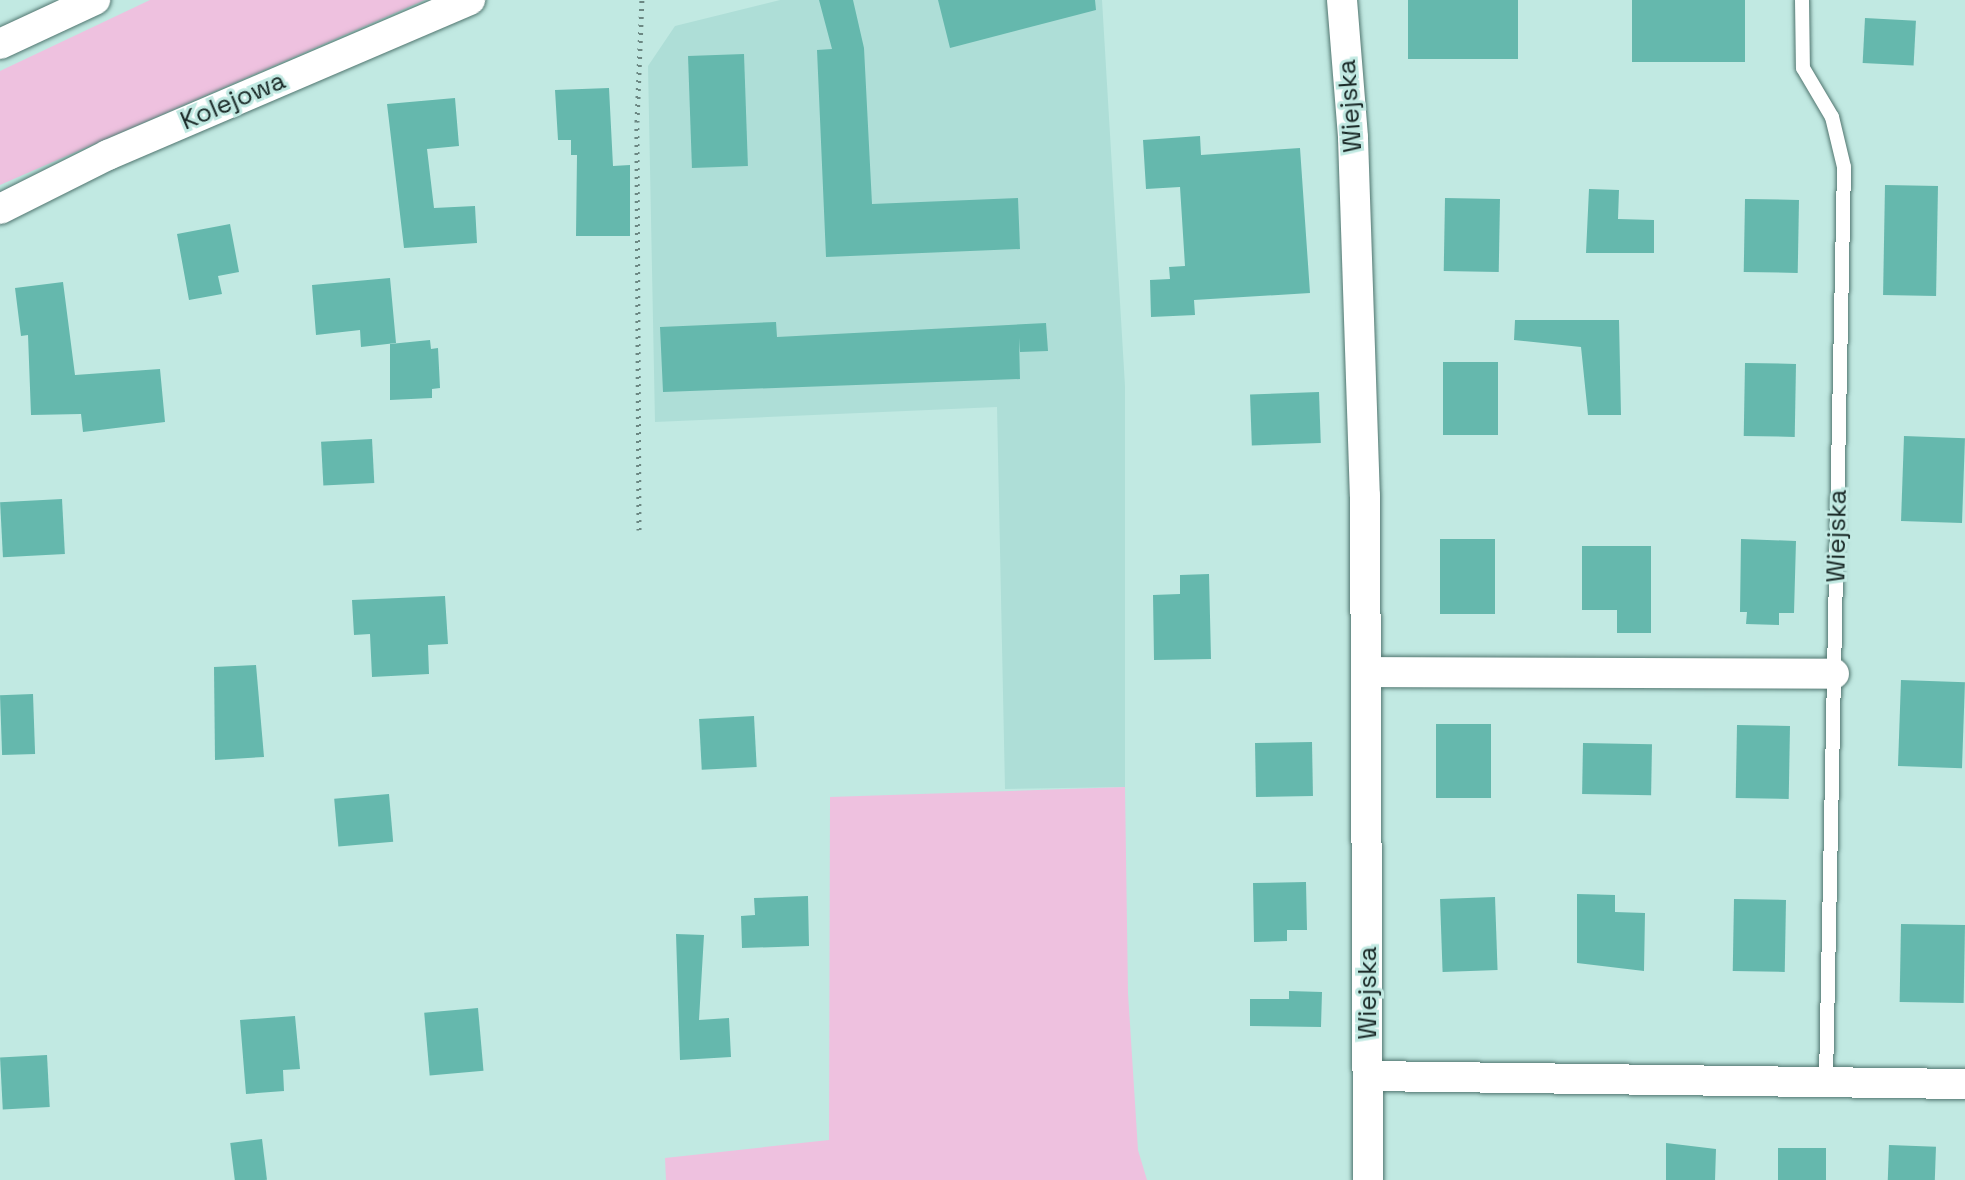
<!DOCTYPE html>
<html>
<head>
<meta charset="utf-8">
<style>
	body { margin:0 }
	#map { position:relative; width:1965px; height:1180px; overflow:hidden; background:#c1e9e2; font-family:"Space Grotesk",sans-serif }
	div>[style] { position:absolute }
	.built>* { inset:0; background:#aeded7 }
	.green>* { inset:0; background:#eec1df }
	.building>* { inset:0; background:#65b8ad; transform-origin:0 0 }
	.path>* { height:5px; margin-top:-2.5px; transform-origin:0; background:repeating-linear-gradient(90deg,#6c8883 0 2px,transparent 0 8px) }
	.roads { filter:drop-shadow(0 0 2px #50756f) drop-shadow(0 0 2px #50756f) }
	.lane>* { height:14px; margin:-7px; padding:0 7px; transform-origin:7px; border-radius:7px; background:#fff }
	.street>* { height:30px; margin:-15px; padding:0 15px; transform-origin:15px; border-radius:15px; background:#fff }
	span { translate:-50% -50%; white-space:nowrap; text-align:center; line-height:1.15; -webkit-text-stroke:6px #c1e9e2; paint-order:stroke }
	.street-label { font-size:26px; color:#192826 }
</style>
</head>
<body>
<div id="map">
	<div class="built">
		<i style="clip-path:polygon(780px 0,1102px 0,1125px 386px,1125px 787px,1005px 789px,997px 407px,655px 422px,648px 66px,675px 26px)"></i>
	</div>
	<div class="green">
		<i style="clip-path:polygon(150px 0,425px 0,0 185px,0 71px)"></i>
		<i style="clip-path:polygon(1125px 787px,1128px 993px,1138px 1150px,1147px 1180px,666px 1180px,665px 1158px,829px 1140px,830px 797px)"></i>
	</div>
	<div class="building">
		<i style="clip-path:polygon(819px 0,853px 0,864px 48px,872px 204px,1018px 198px,1020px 249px,826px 257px,817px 50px,832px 49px)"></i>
		<i style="clip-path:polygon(938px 0,1095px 0,1096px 10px,950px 48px)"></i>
		<i style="left:1408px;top:0;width:110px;height:59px"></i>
		<i style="left:1632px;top:0;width:113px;height:62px"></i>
		<i style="left:1865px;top:18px;width:51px;height:45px;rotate:3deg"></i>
		<i style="left:744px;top:54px;width:112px;height:56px;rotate:88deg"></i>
		<i style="clip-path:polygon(609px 88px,613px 166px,630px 165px,630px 236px,576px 236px,577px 155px,571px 155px,571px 140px,558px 140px,555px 90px)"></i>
		<i style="clip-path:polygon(455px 98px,459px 146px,427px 149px,434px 208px,475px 206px,477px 243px,404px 248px,387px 104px)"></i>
		<i style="clip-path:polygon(1200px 136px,1201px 155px,1300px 148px,1310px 293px,1194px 300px,1195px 315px,1151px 317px,1150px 280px,1170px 279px,1169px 267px,1185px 266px,1180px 187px,1146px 189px,1143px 140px)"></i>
		<i style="left:1885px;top:185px;width:53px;height:110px;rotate:1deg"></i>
		<i style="clip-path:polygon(1589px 189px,1619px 190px,1618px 219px,1654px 220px,1654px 253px,1586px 253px)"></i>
		<i style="left:1445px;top:198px;width:55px;height:73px;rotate:1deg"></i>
		<i style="left:1745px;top:199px;width:54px;height:73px;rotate:1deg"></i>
		<i style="clip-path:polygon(230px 224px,239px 272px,218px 276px,222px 294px,189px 300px,177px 234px)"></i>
		<i style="clip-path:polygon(390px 278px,396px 343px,361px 347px,360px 330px,316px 335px,312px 285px)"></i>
		<i style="clip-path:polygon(63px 282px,75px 375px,160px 369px,165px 422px,83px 432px,81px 414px,31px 415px,28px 335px,21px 336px,15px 288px)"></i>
		<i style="clip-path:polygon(1515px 320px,1619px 320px,1621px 415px,1588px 415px,1581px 347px,1514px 340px)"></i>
		<i style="clip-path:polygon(776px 322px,777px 337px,1046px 323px,1048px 351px,1020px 352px,1019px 338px,1020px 379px,663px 392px,660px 327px)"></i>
		<i style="clip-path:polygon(430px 340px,431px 349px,438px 348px,440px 388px,432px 389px,432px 398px,390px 400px,390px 344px)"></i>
		<i style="left:1443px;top:362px;width:55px;height:73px"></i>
		<i style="left:1745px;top:363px;width:51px;height:73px;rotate:1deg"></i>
		<i style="left:1319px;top:392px;width:51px;height:69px;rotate:88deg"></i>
		<i style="left:1904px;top:436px;width:61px;height:85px;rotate:2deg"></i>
		<i style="left:372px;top:439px;width:44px;height:51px;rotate:87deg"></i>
		<i style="left:62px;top:499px;width:55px;height:62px;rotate:87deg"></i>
		<i style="left:1440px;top:539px;width:55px;height:75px"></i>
		<i style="clip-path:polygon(1741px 539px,1796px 541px,1794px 613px,1779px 613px,1779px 625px,1746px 624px,1747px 612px,1740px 612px)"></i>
		<i style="clip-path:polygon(1582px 546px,1651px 546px,1651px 633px,1617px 633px,1617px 610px,1582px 610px)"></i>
		<i style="clip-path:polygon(1209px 574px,1211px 659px,1154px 660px,1153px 595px,1180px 594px,1180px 575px)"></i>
		<i style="clip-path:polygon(445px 596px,448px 644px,428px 645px,429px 674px,372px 677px,370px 634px,354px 635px,352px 600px)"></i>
		<i style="clip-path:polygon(256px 665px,264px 757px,215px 760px,214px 667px)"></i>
		<i style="left:1901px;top:680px;width:64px;height:86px;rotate:2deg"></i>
		<i style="left:33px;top:694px;width:60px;height:33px;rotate:88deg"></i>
		<i style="left:754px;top:716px;width:51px;height:55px;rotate:87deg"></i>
		<i style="left:1436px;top:724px;width:55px;height:74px"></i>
		<i style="left:1737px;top:725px;width:53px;height:73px;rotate:1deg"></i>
		<i style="left:1312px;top:742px;width:54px;height:57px;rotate:89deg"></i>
		<i style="left:1583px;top:743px;width:69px;height:51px;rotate:1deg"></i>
		<i style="left:389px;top:794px;width:48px;height:55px;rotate:85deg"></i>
		<i style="clip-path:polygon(1306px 882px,1307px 930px,1287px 930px,1287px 941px,1254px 942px,1253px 883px)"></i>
		<i style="clip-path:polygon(1577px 894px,1615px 895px,1615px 912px,1645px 913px,1644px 971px,1577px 963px)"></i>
		<i style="clip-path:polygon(808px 896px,809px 946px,742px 948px,741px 916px,755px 915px,754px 898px)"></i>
		<i style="left:1495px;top:897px;width:73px;height:55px;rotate:88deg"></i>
		<i style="left:1734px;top:899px;width:52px;height:72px;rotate:1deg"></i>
		<i style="left:1901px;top:924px;width:64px;height:78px;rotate:1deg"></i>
		<i style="clip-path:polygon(676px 934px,704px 935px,699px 1020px,729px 1018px,731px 1057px,680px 1060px)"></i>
		<i style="clip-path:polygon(1289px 991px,1322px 992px,1321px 1027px,1250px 1026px,1250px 999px,1289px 999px)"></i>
		<i style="left:478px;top:1008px;width:63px;height:54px;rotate:85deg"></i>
		<i style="clip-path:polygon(295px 1016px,300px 1069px,283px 1070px,284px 1091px,246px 1094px,240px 1020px)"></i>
		<i style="left:47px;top:1055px;width:52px;height:47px;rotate:87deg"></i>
		<i style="left:262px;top:1139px;width:41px;height:32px;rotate:83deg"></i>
		<i style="clip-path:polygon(1666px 1143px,1716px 1149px,1715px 1180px,1666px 1180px)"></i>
		<i style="left:1889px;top:1145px;width:47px;height:35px;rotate:2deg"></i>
		<i style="left:1826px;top:1148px;width:32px;height:48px;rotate:90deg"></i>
	</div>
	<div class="path">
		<i style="left:639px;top:530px;width:408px;rotate:-90.3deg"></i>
		<i style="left:637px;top:122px;width:122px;rotate:-87.7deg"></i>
	</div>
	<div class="roads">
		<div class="lane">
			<i style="left:1802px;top:0;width:68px;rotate:89.2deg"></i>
			<i style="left:1803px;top:68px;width:57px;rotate:59.4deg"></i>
			<i style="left:1832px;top:117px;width:51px;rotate:76.5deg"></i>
			<i style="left:1844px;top:167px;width:914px;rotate:91.13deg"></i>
		</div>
		<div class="street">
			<i style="left:1342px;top:0;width:138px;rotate:85.4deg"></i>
			<i style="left:1353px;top:138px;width:358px;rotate:88.1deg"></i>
			<i style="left:1365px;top:496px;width:684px;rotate:89.75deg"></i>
			<i style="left:0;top:44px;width:105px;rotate:-24.9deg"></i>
			<i style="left:0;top:209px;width:121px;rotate:-26.6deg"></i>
			<i style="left:108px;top:155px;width:394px;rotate:-23.2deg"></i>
			<i style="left:1366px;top:672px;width:468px;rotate:0.2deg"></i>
			<i style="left:1368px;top:1076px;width:597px;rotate:0.77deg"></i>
		</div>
	</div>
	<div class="street-label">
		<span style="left:233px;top:101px;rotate:-23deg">Kolejowa</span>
		<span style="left:1350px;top:106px;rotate:-94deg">Wiejska</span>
		<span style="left:1837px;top:536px;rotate:-89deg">Wiejska</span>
		<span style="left:1368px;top:993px;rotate:-90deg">Wiejska</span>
	</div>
</div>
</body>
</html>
